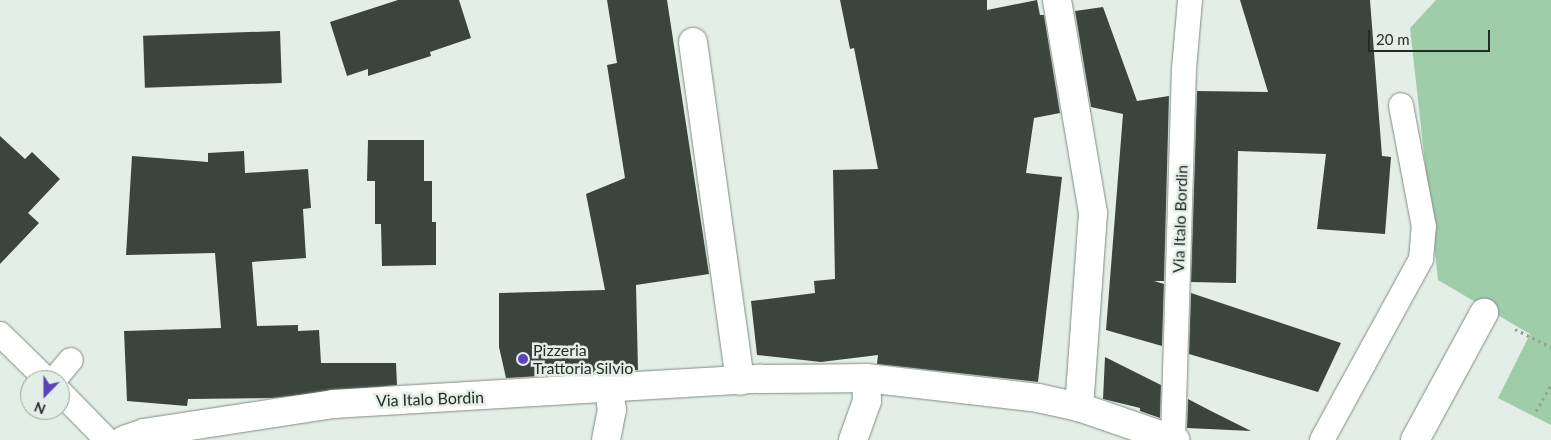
<!DOCTYPE html>
<html>
<head>
<meta charset="utf-8">
<style>
	body { margin:0 }
	#map { position:relative; width:1551px; height:440px; overflow:hidden; background:#e3efe6; font-family:Lato,sans-serif }
	div>[style] { position:absolute }
	.green>* { inset:0; background:#9fcdaa }
	.building>* { inset:0; background:#3b453e; transform-origin:0 0 }
	.path>* { height:3px; margin-top:-1.5px; transform-origin:0; background:repeating-linear-gradient(90deg,#969e98 0 2.5px,transparent 0 6.5px) }
	.roads { filter:drop-shadow(0 0 1px #818c84) drop-shadow(0 0 1px #818c84) }
	.lane>* { height:24px; margin:-12px; padding:0 12px; transform-origin:12px; border-radius:12px; background:#fff }
	.street>* { height:28px; margin:-14px; padding:0 14px; transform-origin:14px; border-radius:14px; background:#fff }
	.dots>* { width:14px; height:14px; translate:-50% -50%; box-sizing:border-box; border:2px solid #e3efe6; border-radius:50% }
	span { translate:-50% -50%; white-space:nowrap; text-align:center; line-height:1.15; -webkit-text-stroke:5px #e3efe6; paint-order:stroke }
	.street-label { font-size:16px; color:#272b28 }
	.poi-label { font-size:16px; color:#272b28 }
	.left { translate:0 -50%; text-align:left }
	.north { position:absolute; left:20px; top:370px; width:50px; height:50px; box-sizing:border-box; background:#e3efe6; border:1px solid #98a19a; border-radius:50%; rotate:202deg; font-size:14px; font-weight:700; line-height:20px; text-align:center; color:#272b28 }
	.north::after { content:''; display:block; margin:auto; width:18px; height:22px; background:#5845bd; clip-path:polygon(50% 0,100% 100%,50% 72%,0 100%) }
	.scale { position:absolute; left:1368px; top:30px; width:122px; height:22px; box-sizing:border-box; border:2px solid #272b28; border-top:0; padding-left:6px; font-size:15px; line-height:18px; white-space:nowrap; color:#272b28; -webkit-text-stroke:4px #e3efe6; paint-order:stroke }
</style>
</head>
<body>
<div id="map">
	<div class="green">
		<i style="clip-path:polygon(1436px 0,1551px 0,1551px 425px,1498px 398px,1530px 334px,1438px 280px,1410px 28px)"></i>
	</div>
	<div class="building">
		<i style="clip-path:polygon(398px 0,459px 0,471px 38px,430px 52px,431px 56px,368px 76px,368px 69px,347px 76px,330px 22px)"></i>
		<i style="clip-path:polygon(607px 0,667px 0,709px 274px,636px 285px,638px 370px,506px 378px,499px 347px,499px 293px,605px 290px,586px 194px,625px 178px,607px 65px,617px 63px)"></i>
		<i style="clip-path:polygon(840px 0,987px 0,987px 10px,1037px 0,1040px 15px,1044px 15px,1060px 113px,1034px 118px,1026px 173px,1062px 177px,1038px 382px,877px 364px,878px 355px,821px 362px,757px 355px,751px 301px,815px 293px,814px 281px,835px 279px,833px 170px,878px 169px,854px 48px,850px 49px)"></i>
		<i style="clip-path:polygon(1240px 0,1370px 0,1382px 156px,1391px 157px,1385px 234px,1317px 229px,1326px 154px,1238px 151px,1236px 283px,1191px 282px,1197px 91px,1268px 92px)"></i>
		<i style="clip-path:polygon(1103px 7px,1137px 101px,1169px 96px,1164px 281px,1154px 281px,1164px 284px,1162px 346px,1106px 330px,1123px 114px,1091px 107px,1075px 11px)"></i>
		<i style="left:280px;top:31px;width:52px;height:137px;rotate:88deg"></i>
		<i style="clip-path:polygon(0 136px,25px 159px,32px 152px,60px 179px,28px 213px,39px 223px,0 264px)"></i>
		<i style="clip-path:polygon(368px 140px,424px 140px,424px 181px,432px 181px,432px 222px,436px 222px,436px 265px,382px 266px,381px 224px,375px 224px,375px 181px,367px 181px)"></i>
		<i style="clip-path:polygon(244px 151px,245px 173px,308px 169px,311px 208px,303px 209px,306px 258px,252px 262px,257px 326px,298px 325px,298px 331px,319px 330px,321px 363px,396px 363px,397px 385px,272px 398px,188px 399px,187px 406px,127px 401px,124px 331px,221px 328px,215px 253px,126px 255px,132px 156px,208px 162px,208px 153px)"></i>
		<i style="clip-path:polygon(1191px 293px,1341px 343px,1318px 392px,1189px 354px)"></i>
		<i style="clip-path:polygon(1105px 357px,1161px 385px,1160px 418px,1140px 411px,1140px 408px,1103px 399px)"></i>
		<i style="clip-path:polygon(1188px 399px,1211px 411px,1251px 431px,1187px 428px)"></i>
	</div>
	<div class="path">
		<i style="left:1515px;top:329px;width:40px;rotate:26.6deg"></i>
		<i style="left:1536px;top:411px;width:30px;rotate:-60deg"></i>
	</div>
	<div class="roads">
		<div class="lane">
			<i style="left:0;top:334px;width:66px;rotate:44.4deg"></i>
			<i style="left:54px;top:380px;width:26px;rotate:-50deg"></i>
			<i style="left:60px;top:392px;width:67px;rotate:45.6deg"></i>
			<i style="left:1173px;top:439px;width:370px;rotate:-88.3deg"></i>
			<i style="left:1184px;top:69px;width:69px;rotate:-85deg"></i>
			<i style="left:1322px;top:440px;width:206px;rotate:-61.3deg"></i>
			<i style="left:1421px;top:259px;width:32px;rotate:-85deg"></i>
			<i style="left:1424px;top:227px;width:124px;rotate:-100.7deg"></i>
		</div>
		<div class="street">
			<i style="left:1057px;top:0;width:216px;rotate:80.4deg"></i>
			<i style="left:1093px;top:213px;width:195px;rotate:94.1deg"></i>
			<i style="left:693px;top:42px;width:342px;rotate:82.1deg"></i>
			<i style="left:124px;top:440px;width:21px;rotate:-19deg"></i>
			<i style="left:144px;top:433px;width:191px;rotate:-8.7deg"></i>
			<i style="left:333px;top:404px;width:428px;rotate:-3.4deg"></i>
			<i style="left:760px;top:379px;width:106px;rotate:-0.5deg"></i>
			<i style="left:866px;top:378px;width:173px;rotate:6.6deg"></i>
			<i style="left:1038px;top:398px;width:42px;rotate:12.4deg"></i>
			<i style="left:1079px;top:407px;width:102px;rotate:19deg"></i>
			<i style="left:606px;top:440px;width:31px;rotate:-79deg"></i>
			<i style="left:612px;top:410px;width:20px;rotate:-99deg"></i>
			<i style="left:853px;top:440px;width:41px;rotate:-70.3deg"></i>
			<i style="left:867px;top:401px;width:23px;rotate:-92deg"></i>
			<i style="left:1415px;top:440px;width:145px;rotate:-61.5deg"></i>
		</div>
	</div>
	<div class="dots">
		<i style="left:523px;top:359px;background:#5845bd"></i>
	</div>
	<div class="street-label">
		<span style="left:1180px;top:219px;rotate:-88deg">Via Italo Bordin</span>
		<span style="left:430px;top:399px;rotate:-2deg">Via Italo Bordin</span>
	</div>
	<div class="poi-label">
		<span class="left" style="left:533px;top:359px">Pizzeria<br>Trattoria Silvio</span>
	</div>
	<div class="north">N</div>
	<div class="scale">20 m</div>
</div>
</body>
</html>
